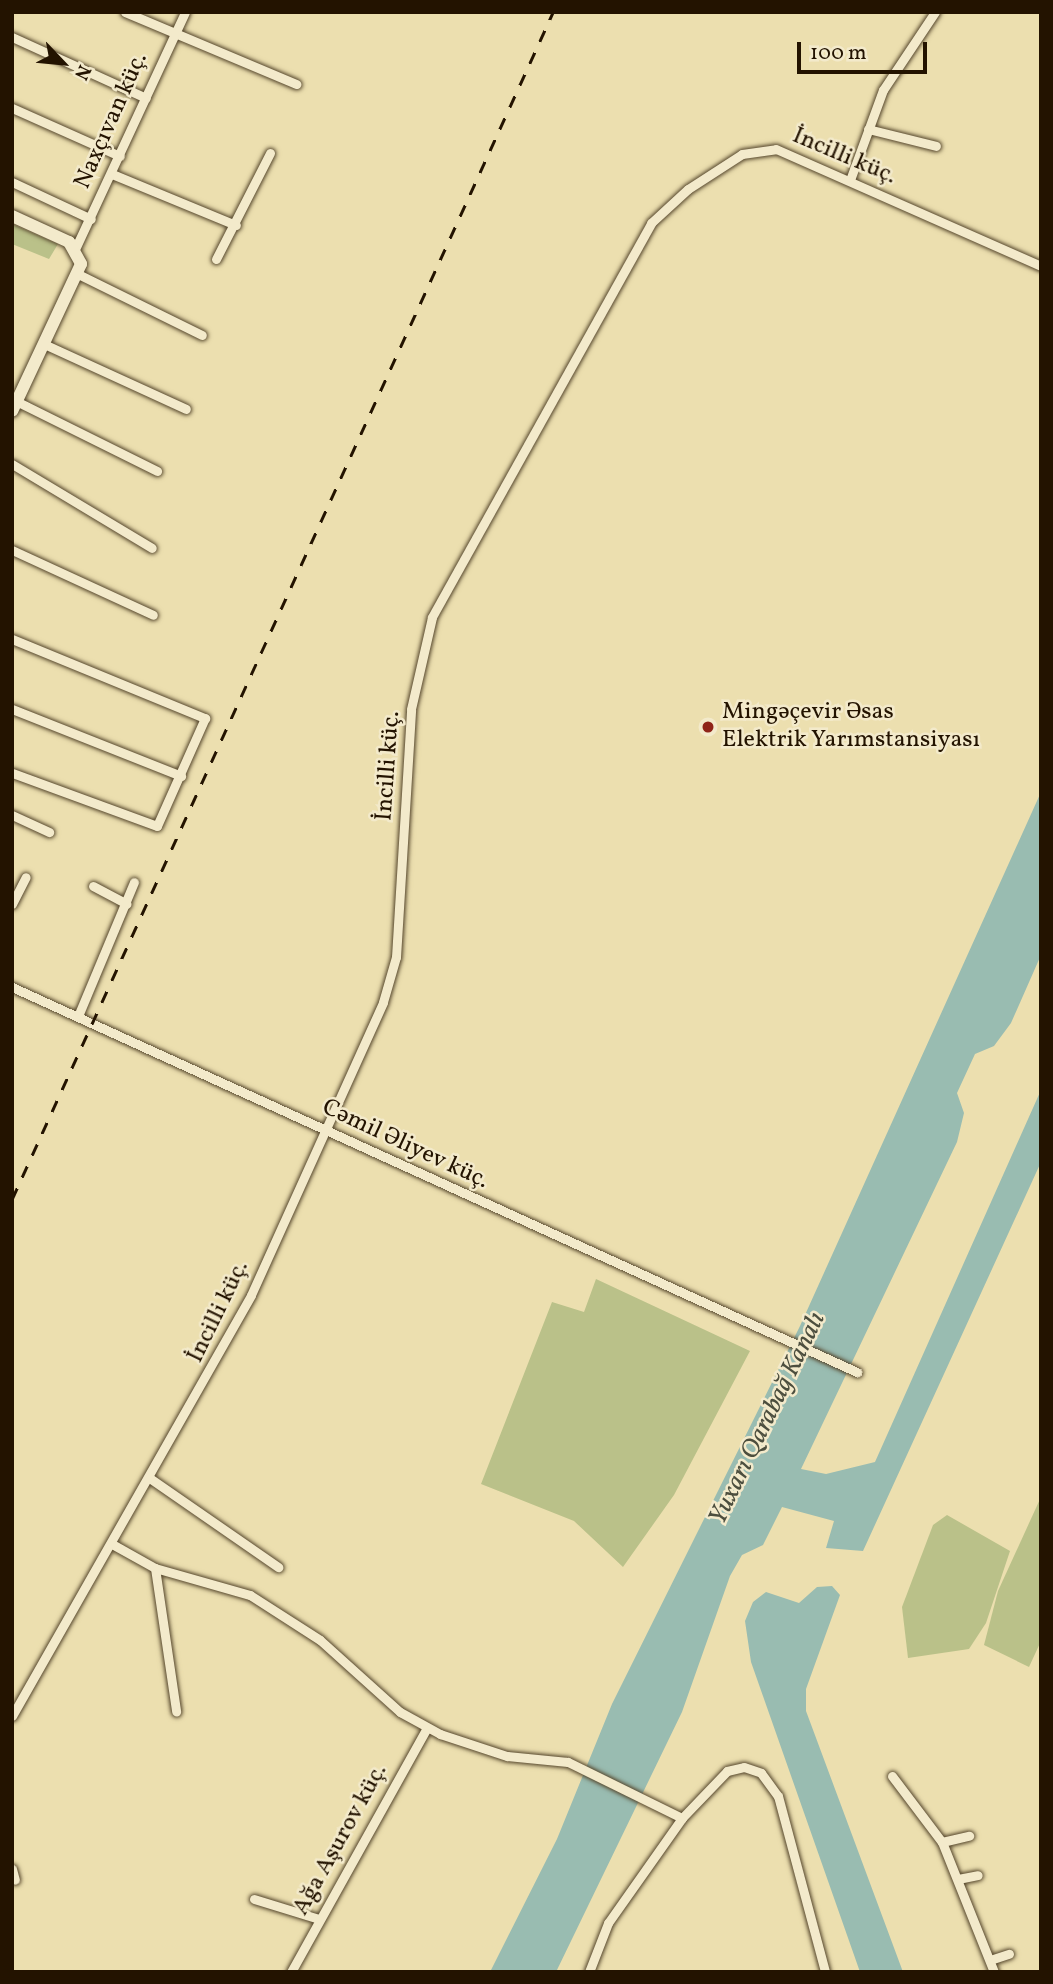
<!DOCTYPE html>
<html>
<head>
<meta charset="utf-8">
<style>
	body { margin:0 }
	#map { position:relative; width:1053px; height:1984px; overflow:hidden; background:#ecdfaf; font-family:Vollkorn,serif }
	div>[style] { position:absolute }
	.green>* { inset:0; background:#bac189 }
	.water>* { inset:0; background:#99bcb1 }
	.roads { filter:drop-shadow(0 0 2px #55462c) drop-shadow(0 0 2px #55462c) }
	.street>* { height:9px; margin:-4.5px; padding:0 4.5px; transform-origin:4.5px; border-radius:4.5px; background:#f3eacb }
	.secondary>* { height:12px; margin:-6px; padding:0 6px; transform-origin:6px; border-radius:6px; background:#f3eacb }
	.rail>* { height:2.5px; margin-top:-1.25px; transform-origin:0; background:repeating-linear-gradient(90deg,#231300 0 12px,transparent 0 24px) }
	.dots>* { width:19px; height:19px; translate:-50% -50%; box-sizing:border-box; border:4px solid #f3eacb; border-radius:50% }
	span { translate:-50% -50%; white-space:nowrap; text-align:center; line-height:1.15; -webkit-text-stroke:5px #f3eacb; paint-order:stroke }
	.street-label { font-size:24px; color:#231300 }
	.poi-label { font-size:24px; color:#231300 }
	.left { translate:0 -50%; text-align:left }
	.water-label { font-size:26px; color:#4c4e3e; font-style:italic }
	.frame { position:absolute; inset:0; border:14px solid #231300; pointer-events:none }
	.north { position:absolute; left:28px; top:28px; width:70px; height:70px; -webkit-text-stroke:5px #f3eacb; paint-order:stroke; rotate:116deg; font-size:19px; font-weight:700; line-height:28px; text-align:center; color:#231300 }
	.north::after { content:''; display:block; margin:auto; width:24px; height:32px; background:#231300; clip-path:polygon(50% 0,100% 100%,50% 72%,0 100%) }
	.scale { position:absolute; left:797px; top:42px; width:130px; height:32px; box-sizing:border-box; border:4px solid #231300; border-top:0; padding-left:9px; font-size:21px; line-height:24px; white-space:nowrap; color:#231300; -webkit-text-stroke:5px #f3eacb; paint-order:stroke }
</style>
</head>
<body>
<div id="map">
	<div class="green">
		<i style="clip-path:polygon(12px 224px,58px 244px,49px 259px,12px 244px)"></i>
		<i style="clip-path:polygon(596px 1279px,750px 1351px,674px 1495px,623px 1567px,574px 1521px,481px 1484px,552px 1302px,584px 1312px)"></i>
		<i style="clip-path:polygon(1041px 1497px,1041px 1641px,1029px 1667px,984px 1645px,998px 1591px)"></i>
		<i style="clip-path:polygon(947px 1515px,1010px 1551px,986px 1623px,969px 1649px,908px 1658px,902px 1607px,933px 1525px)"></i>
	</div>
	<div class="water">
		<i style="clip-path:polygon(1041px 792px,1041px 955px,1011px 1023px,994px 1046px,975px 1054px,957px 1093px,964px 1113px,957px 1142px,801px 1469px,826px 1474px,875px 1462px,1041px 1090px,1041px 1162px,863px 1551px,826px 1548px,834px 1521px,782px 1507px,763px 1545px,742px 1555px,730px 1576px,682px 1712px,556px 1972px,490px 1972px,557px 1839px,612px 1704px,800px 1326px)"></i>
		<i style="clip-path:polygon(832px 1586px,840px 1595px,806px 1689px,806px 1711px,903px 1972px,860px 1972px,751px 1662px,745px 1621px,753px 1602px,766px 1592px,799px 1603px,817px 1587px)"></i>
	</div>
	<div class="roads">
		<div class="street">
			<i style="left:125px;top:12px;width:186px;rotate:22.8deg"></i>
			<i style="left:12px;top:37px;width:147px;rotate:24.5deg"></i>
			<i style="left:12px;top:108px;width:118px;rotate:24deg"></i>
			<i style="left:868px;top:129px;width:70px;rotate:14deg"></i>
			<i style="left:112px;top:174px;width:134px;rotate:22.4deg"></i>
			<i style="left:850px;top:180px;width:96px;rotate:-69.9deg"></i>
			<i style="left:883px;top:90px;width:94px;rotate:-56.3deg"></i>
			<i style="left:12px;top:182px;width:87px;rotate:25.1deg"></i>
			<i style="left:76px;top:247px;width:259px;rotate:-65.1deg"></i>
			<i style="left:216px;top:259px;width:119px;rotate:-63deg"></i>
			<i style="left:78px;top:274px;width:138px;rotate:26.2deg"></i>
			<i style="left:44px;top:344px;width:156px;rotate:24.6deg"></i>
			<i style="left:12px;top:399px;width:162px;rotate:26.4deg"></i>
			<i style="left:12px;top:464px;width:163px;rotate:31deg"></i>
			<i style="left:12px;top:550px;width:155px;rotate:24.7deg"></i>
			<i style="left:12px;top:639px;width:209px;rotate:22.3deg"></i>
			<i style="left:205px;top:718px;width:118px;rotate:114deg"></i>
			<i style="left:157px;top:826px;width:154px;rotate:-159.9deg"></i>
			<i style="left:12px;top:709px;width:182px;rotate:21.6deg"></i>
			<i style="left:12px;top:815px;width:41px;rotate:24.7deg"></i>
			<i style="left:93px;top:886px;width:38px;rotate:28deg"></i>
			<i style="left:12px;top:904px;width:30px;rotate:-63deg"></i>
			<i style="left:12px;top:987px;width:929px;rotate:24.5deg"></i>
			<i style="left:78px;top:1016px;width:145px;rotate:-67.3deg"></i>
			<i style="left:151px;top:1479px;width:155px;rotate:34.7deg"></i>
			<i style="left:112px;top:1544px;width:49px;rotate:29.2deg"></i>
			<i style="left:155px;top:1568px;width:99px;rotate:15.9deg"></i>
			<i style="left:250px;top:1595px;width:83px;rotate:32.7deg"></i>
			<i style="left:320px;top:1640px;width:108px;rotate:42deg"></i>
			<i style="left:400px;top:1712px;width:46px;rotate:28.8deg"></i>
			<i style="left:440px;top:1734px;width:71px;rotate:18.2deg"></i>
			<i style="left:507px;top:1756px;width:61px;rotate:5.6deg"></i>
			<i style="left:568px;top:1762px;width:127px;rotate:26.2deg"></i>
			<i style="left:155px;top:1568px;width:145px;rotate:81.6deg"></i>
			<i style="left:12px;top:1716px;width:484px;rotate:-60.4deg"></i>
			<i style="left:251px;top:1295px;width:321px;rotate:-65.7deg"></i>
			<i style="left:383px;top:1002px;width:47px;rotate:-73.9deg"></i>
			<i style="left:396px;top:957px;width:248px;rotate:-86.5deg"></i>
			<i style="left:411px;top:709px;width:94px;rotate:-77.1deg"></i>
			<i style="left:432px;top:617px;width:451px;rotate:-60.9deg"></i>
			<i style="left:651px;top:223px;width:50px;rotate:-42.6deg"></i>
			<i style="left:688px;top:189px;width:64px;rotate:-32.9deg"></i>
			<i style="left:742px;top:154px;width:34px;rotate:-8deg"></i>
			<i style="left:776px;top:149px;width:290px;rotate:23.8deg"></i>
			<i style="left:892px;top:1776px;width:83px;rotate:52.9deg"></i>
			<i style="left:942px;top:1842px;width:140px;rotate:68.2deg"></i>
			<i style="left:942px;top:1842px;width:28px;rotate:-13deg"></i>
			<i style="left:12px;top:1869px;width:11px;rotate:75deg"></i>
			<i style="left:958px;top:1879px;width:20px;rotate:-11deg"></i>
			<i style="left:254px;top:1899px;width:68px;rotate:17.1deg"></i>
			<i style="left:990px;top:1960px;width:20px;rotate:-18deg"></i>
			<i style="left:291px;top:1972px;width:279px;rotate:-60.9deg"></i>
			<i style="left:589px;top:1972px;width:53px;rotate:-68.8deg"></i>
			<i style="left:608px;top:1923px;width:128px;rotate:-54.8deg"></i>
			<i style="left:682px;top:1818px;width:65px;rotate:-46.2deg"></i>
			<i style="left:727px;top:1771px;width:17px;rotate:-13deg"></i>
			<i style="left:744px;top:1767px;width:18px;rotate:19deg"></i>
			<i style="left:761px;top:1773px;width:29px;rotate:54deg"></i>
			<i style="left:778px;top:1796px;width:182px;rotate:75deg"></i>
		</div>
		<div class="secondary">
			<i style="left:12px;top:216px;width:63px;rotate:24.5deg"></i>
			<i style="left:69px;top:242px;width:25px;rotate:61deg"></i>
			<i style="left:81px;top:264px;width:162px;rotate:115.1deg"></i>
		</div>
	</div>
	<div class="rail">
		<i style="left:12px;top:1199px;width:1304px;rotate:-65.5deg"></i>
		<i style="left:1040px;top:1392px;width:2px;rotate:-63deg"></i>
	</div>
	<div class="dots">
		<i style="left:708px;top:727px;background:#8f2418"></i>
	</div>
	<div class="street-label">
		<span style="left:112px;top:121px;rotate:-66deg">Naxçıvan küç.</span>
		<span style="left:844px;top:157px;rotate:23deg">İncilli küç.</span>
		<span style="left:389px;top:766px;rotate:-86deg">İncilli küç.</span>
		<span style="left:405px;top:1145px;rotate:25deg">Cəmil Əliyev küç.</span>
		<span style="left:219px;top:1312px;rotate:-64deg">İncilli küç.</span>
		<span style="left:341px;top:1840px;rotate:-61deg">Ağa Aşurov küç.</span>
	</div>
	<div class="poi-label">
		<span class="left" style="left:722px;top:727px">Mingəçevir Əsas<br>Elektrik Yarımstansiyası</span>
	</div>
	<div class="water-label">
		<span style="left:768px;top:1419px;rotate:-64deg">Yuxarı Qarabağ Kanalı</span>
	</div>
	<div class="frame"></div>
	<div class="north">N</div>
	<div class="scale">100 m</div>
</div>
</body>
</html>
